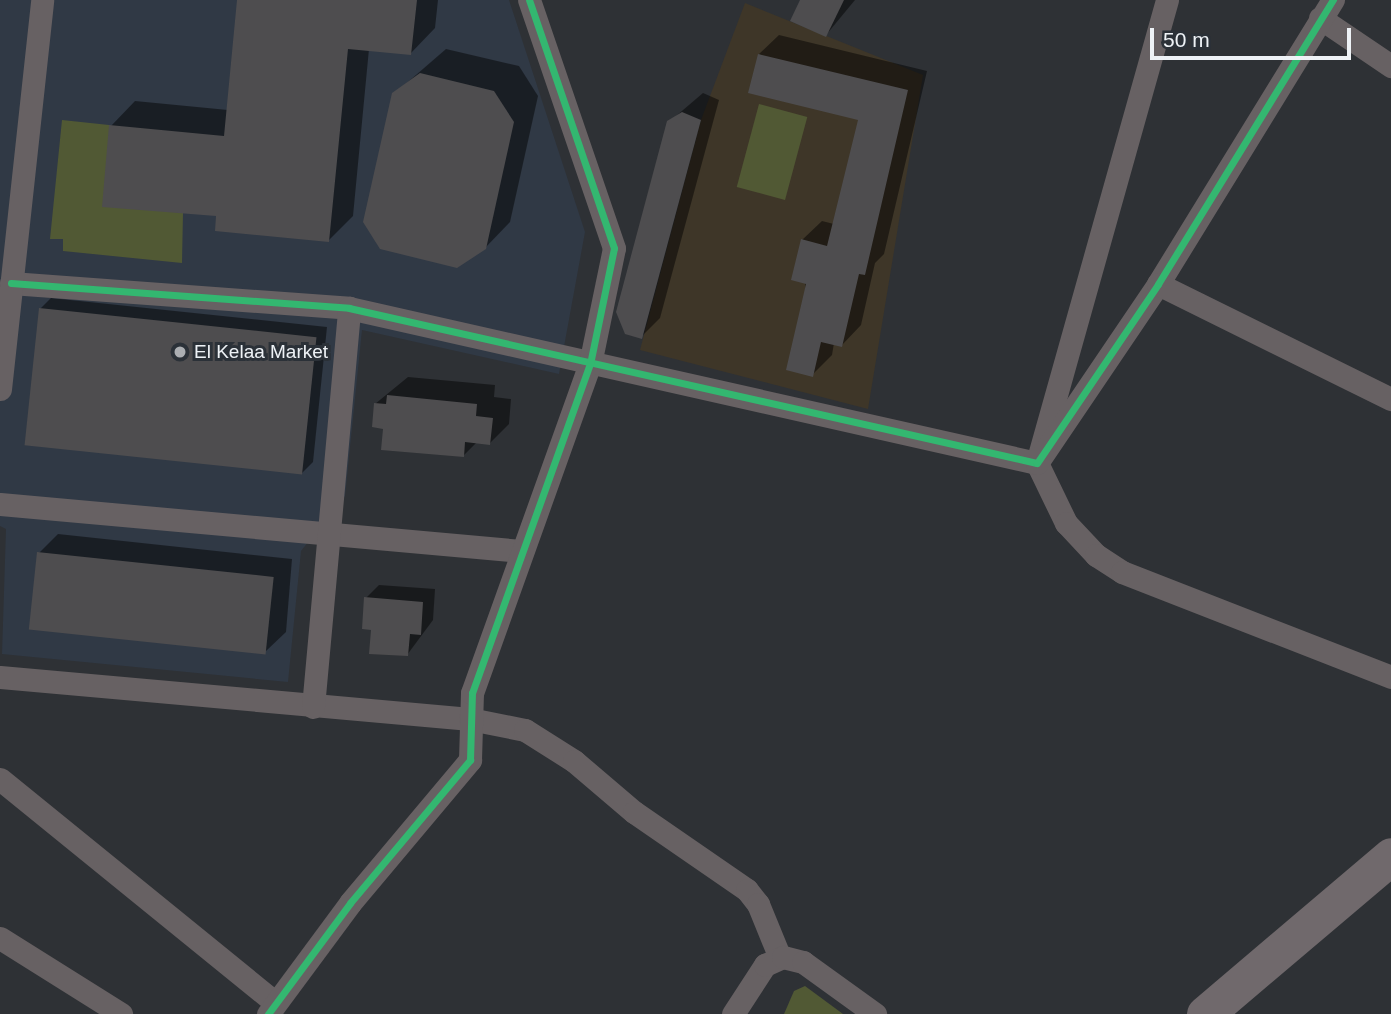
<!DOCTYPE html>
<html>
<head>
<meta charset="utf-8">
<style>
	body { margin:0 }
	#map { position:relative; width:1391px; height:1014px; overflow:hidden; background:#2e3135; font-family:Helvetica,sans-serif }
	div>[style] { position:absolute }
	.built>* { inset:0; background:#303945 }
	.education>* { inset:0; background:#3e3628 }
	.green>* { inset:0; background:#515934; transform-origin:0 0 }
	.shadow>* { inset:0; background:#0007 }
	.building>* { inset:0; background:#4e4d4f; transform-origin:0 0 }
	.street>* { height:23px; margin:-11.5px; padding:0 11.5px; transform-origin:11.5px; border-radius:11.5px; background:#676163 }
	.primary>* { height:37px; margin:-18.5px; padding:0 18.5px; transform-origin:18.5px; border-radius:18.5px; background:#70696c }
	.cycleway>* { height:7px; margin:-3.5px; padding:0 3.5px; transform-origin:3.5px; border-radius:3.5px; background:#33b770 }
	.dots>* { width:19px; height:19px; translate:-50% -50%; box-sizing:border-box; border:4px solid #2b3138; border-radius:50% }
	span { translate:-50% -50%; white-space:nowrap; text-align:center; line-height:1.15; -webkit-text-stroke:6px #2b3138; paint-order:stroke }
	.poi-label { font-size:19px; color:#eef2f6 }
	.left { translate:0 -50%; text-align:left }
	.scale { position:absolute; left:1150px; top:28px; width:201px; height:32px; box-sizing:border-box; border:4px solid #eef2f6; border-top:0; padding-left:9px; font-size:21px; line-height:24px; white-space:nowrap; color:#eef2f6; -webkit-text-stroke:5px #2b3138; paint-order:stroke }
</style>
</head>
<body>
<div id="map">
	<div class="built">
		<i style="clip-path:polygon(0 0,509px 0,585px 232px,559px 374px,362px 330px,345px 496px,301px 551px,288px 682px,2px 654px,6px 529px,0 526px)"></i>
	</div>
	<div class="education">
		<i style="clip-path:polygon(745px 3px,923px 75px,868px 409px,640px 350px,701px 120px)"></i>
	</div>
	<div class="green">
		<i style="left:759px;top:104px;width:50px;height:86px;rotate:15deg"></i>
		<i style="clip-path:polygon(62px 120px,109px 125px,183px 213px,182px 263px,63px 251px,63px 239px,50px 239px)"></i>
		<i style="clip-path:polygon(805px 986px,843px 1014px,784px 1014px,794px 991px)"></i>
	</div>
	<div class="shadow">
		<i style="clip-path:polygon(239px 0,438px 0,435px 28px,411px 53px,369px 49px,353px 216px,329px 240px,218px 214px,111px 126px,135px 101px,228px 110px)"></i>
		<i style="clip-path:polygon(802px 0,855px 0,826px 35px)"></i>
		<i style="clip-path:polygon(779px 35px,927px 71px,884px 254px,875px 263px,861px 325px,842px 345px,834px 343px,832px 355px,812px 375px,802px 240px,822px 221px,834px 224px,860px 119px,759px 54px)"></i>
		<i style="clip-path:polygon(446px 49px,519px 66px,538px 96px,510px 222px,485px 248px,394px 94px)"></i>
		<i style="clip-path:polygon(703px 93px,719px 100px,660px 318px,641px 337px,669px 122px)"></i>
		<i style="clip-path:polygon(51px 298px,327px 327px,313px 462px,302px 473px,40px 309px)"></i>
		<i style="clip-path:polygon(408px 377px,495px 385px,494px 397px,511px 399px,509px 424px,490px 443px,477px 442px,463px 456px,385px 427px,375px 404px)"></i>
		<i style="clip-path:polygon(58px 534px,292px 559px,286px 632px,266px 651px,39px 553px)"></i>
		<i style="clip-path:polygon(379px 585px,435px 589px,433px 620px,407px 655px,373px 629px,366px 598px)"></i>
	</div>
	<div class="building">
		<i style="clip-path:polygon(237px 0,417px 0,411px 55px,348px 49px,329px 242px,215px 231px,216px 216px,102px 207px,109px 125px,224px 136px)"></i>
		<i style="clip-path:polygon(800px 0,844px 0,826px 37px,790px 21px)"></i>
		<i style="clip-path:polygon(758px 54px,908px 90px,865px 275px,859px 274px,842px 347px,821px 342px,813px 377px,786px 370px,806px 284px,791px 280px,801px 239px,827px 246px,858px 120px,748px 93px)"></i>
		<i style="clip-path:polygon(420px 73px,494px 91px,514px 122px,486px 249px,457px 268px,380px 249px,363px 222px,392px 93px)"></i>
		<i style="clip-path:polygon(682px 112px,701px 120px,642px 339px,625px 334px,616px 312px,667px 121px)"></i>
		<i style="left:39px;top:308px;width:279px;height:138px;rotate:6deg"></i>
		<i style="clip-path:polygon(387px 395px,477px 404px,476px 416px,493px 418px,490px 445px,465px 442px,464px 457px,381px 450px,383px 429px,372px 427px,374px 403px,386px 404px)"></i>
		<i style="left:37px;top:552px;width:238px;height:78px;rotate:6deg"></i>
		<i style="clip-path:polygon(364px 597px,423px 602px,421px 635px,410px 634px,408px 656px,369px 654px,371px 630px,362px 629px)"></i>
	</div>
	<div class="street">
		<i style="left:1167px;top:0;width:481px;rotate:105.7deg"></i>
		<i style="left:1037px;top:463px;width:67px;rotate:64.2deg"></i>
		<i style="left:1066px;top:523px;width:44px;rotate:46.8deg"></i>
		<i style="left:1096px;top:555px;width:31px;rotate:33deg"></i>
		<i style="left:1122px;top:572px;width:289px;rotate:21.3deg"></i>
		<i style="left:1320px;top:18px;width:86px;rotate:34.1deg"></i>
		<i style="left:11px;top:283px;width:339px;rotate:4.2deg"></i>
		<i style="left:349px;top:308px;width:705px;rotate:12.7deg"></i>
		<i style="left:1037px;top:463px;width:216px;rotate:-55.9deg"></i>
		<i style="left:1158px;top:284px;width:334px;rotate:-58.4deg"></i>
		<i style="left:1158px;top:284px;width:260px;rotate:26.3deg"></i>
		<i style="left:0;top:389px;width:391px;rotate:-83.8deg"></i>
		<i style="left:0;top:504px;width:523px;rotate:5.15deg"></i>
		<i style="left:0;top:677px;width:472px;rotate:5.1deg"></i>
		<i style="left:470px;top:719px;width:56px;rotate:11.3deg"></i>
		<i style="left:525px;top:730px;width:58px;rotate:32.3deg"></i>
		<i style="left:574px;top:761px;width:79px;rotate:40.4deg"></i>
		<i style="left:634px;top:812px;width:137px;rotate:34.6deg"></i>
		<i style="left:747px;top:890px;width:18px;rotate:52deg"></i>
		<i style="left:758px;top:904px;width:58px;rotate:67.8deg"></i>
		<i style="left:313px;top:707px;width:401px;rotate:-84.8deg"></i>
		<i style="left:0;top:779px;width:355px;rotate:39.1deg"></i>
		<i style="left:0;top:938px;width:143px;rotate:32.1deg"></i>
		<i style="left:268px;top:1014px;width:138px;rotate:-53.5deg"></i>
		<i style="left:350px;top:903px;width:187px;rotate:-50deg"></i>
		<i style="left:470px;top:760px;width:67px;rotate:-88.3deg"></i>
		<i style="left:472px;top:693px;width:350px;rotate:-70.3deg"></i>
		<i style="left:590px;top:364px;width:118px;rotate:-78.3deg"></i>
		<i style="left:614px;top:248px;width:262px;rotate:-108.9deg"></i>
		<i style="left:733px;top:1014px;width:59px;rotate:-56.9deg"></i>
		<i style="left:765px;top:965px;width:20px;rotate:-24deg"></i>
		<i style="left:783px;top:957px;width:21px;rotate:14deg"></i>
		<i style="left:803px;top:962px;width:89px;rotate:35.8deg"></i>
	</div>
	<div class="primary">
		<i style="left:1205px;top:1014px;width:244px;rotate:-40.3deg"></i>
	</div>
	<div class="cycleway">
		<i style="left:11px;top:283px;width:339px;rotate:4.2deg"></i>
		<i style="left:349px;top:308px;width:705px;rotate:12.7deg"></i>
		<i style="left:1037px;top:463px;width:216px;rotate:-55.9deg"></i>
		<i style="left:1158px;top:284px;width:334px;rotate:-58.4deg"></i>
		<i style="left:268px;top:1014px;width:138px;rotate:-53.5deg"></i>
		<i style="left:350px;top:903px;width:187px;rotate:-50deg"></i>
		<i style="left:470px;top:760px;width:67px;rotate:-88.3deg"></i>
		<i style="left:472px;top:693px;width:350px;rotate:-70.3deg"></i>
		<i style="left:590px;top:364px;width:118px;rotate:-78.3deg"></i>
		<i style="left:614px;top:248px;width:262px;rotate:-108.9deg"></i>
	</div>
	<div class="dots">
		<i style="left:180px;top:352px;background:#abaeb2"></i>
	</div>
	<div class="poi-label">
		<span class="left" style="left:194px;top:352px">El Kelaa Market</span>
	</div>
	<div class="scale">50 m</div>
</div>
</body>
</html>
